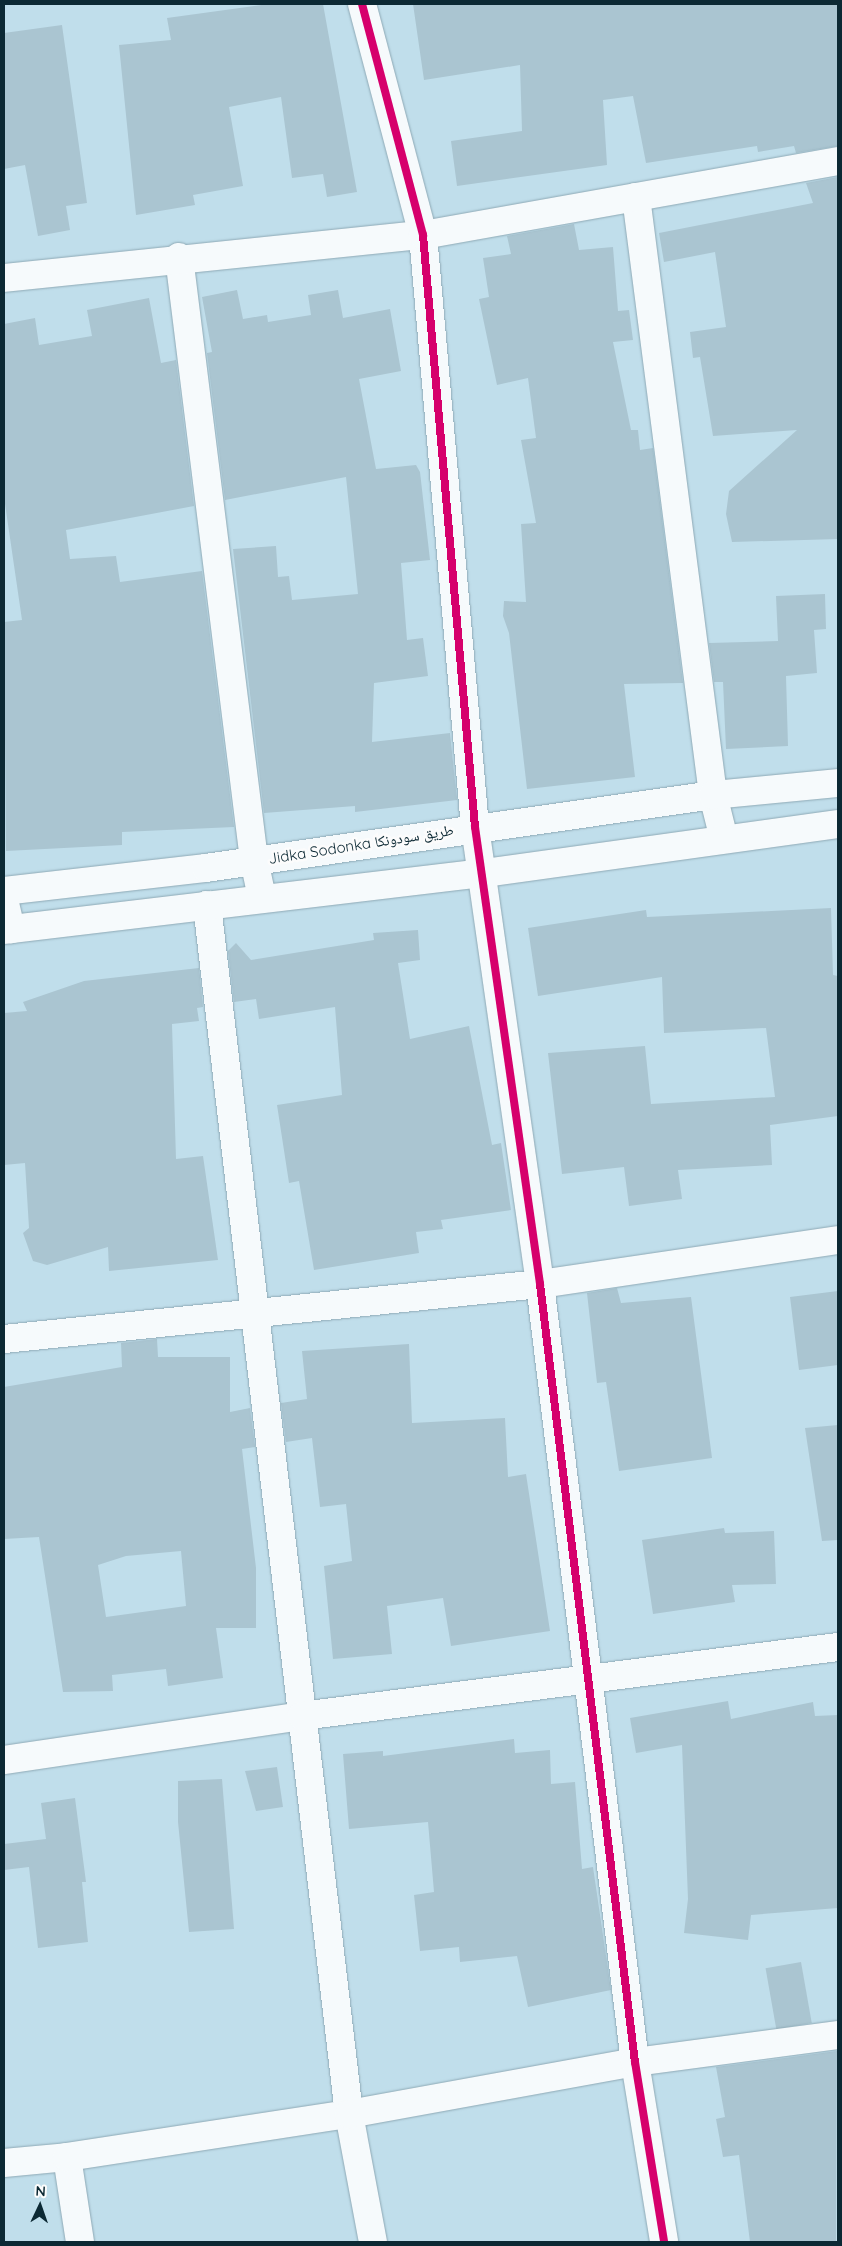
<!DOCTYPE html>
<html>
<head>
<meta charset="utf-8">
<style>
	body { margin:0 }
	#map { position:relative; width:842px; height:2246px; overflow:hidden; background:#c0deeb; font-family:Quicksand,"Noto Naskh Arabic",sans-serif }
	div>[style] { position:absolute }
	.building>* { inset:0; background:#aac5d1; transform-origin:0 0 }
	.roads { filter:drop-shadow(0 0 1px #8ea9b5) drop-shadow(0 0 1px #8ea9b5) }
	.minor>* { height:28px; margin:-14px; padding:0 14px; transform-origin:14px; border-radius:14px; background:#f6fafc }
	.secondary>* { height:28px; margin:-14px; padding:0 14px; transform-origin:14px; border-radius:14px; background:#f6fafc }
	.cycleway>* { height:8px; margin:-4px; padding:0 4px; transform-origin:4px; border-radius:4px; background:#d6006c }
	span { translate:-50% -50%; white-space:nowrap; text-align:center; line-height:1.15; -webkit-text-stroke:5px #fcfcfc; paint-order:stroke }
	.street-label { font-size:15px; color:#0c2934 }
	.frame { position:absolute; inset:0; border:5px solid #0c2934; pointer-events:none }
	.north { position:absolute; left:15px; top:2181px; width:50px; height:50px; -webkit-text-stroke:4px #fcfcfc; paint-order:stroke; rotate:3deg; font-size:14px; font-weight:700; line-height:20px; text-align:center; color:#0c2934 }
	.north::after { content:''; display:block; margin:auto; width:18px; height:22px; background:#0c2934; clip-path:polygon(50% 0,100% 100%,50% 72%,0 100%) }
</style>
</head>
<body>
<div id="map">
	<div class="building">
		<i style="clip-path:polygon(269px 4px,323px 4px,357px 192px,327px 197px,323px 174px,292px 178px,281px 97px,229px 107px,243px 186px,193px 195px,195px 205px,136px 215px,119px 45px,171px 40px,167px 18px)"></i>
		<i style="clip-path:polygon(413px 4px,838px 4px,838px 146px,796px 153px,794px 146px,758px 152px,757px 146px,646px 163px,633px 96px,603px 100px,607px 165px,457px 186px,451px 141px,522px 131px,520px 65px,424px 80px)"></i>
		<i style="clip-path:polygon(62px 25px,87px 203px,66px 206px,70px 230px,38px 236px,25px 165px,4px 169px,4px 33px)"></i>
		<i style="clip-path:polygon(838px 177px,838px 539px,732px 542px,726px 514px,729px 491px,797px 430px,713px 436px,700px 357px,693px 358px,690px 332px,726px 327px,715px 252px,664px 262px,659px 233px,813px 203px,806px 183px)"></i>
		<i style="clip-path:polygon(574px 224px,579px 250px,613px 247px,618px 311px,629px 310px,633px 340px,613px 342px,631px 430px,638px 430px,640px 450px,653px 448px,683px 683px,624px 684px,635px 777px,527px 789px,509px 633px,503px 616px,504px 601px,526px 602px,521px 524px,536px 523px,521px 440px,536px 438px,528px 378px,497px 385px,479px 299px,489px 297px,483px 258px,511px 254px,507px 236px)"></i>
		<i style="clip-path:polygon(237px 290px,243px 319px,267px 315px,268px 322px,311px 315px,308px 295px,338px 290px,343px 318px,390px 309px,401px 371px,359px 379px,376px 469px,416px 465px,420px 472px,430px 560px,401px 563px,407px 640px,423px 638px,428px 676px,374px 683px,372px 742px,450px 733px,457px 800px,355px 812px,355px 806px,264px 813px,233px 549px,276px 546px,278px 577px,289px 576px,292px 600px,358px 594px,346px 477px,225px 500px,207px 353px,212px 352px,202px 297px)"></i>
		<i style="clip-path:polygon(149px 298px,161px 363px,176px 360px,194px 506px,66px 530px,70px 559px,116px 556px,120px 582px,202px 571px,234px 827px,122px 832px,122px 845px,6px 851px,4px 622px,22px 620px,4px 497px,4px 324px,35px 318px,39px 345px,92px 336px,87px 310px)"></i>
		<i style="clip-path:polygon(825px 594px,826px 629px,814px 630px,817px 673px,786px 676px,788px 746px,726px 749px,723px 682px,714px 682px,709px 643px,778px 641px,776px 596px)"></i>
		<i style="clip-path:polygon(831px 908px,833px 975px,838px 976px,838px 1116px,770px 1125px,772px 1165px,678px 1170px,682px 1199px,629px 1206px,624px 1167px,562px 1174px,548px 1053px,645px 1046px,651px 1104px,775px 1097px,766px 1028px,664px 1033px,662px 977px,538px 996px,528px 928px,646px 910px,647px 917px)"></i>
		<i style="clip-path:polygon(418px 930px,420px 960px,398px 963px,410px 1039px,469px 1026px,492px 1145px,501px 1143px,511px 1210px,441px 1220px,443px 1229px,416px 1232px,419px 1253px,314px 1270px,299px 1181px,289px 1183px,277px 1105px,342px 1095px,335px 1007px,259px 1019px,256px 999px,234px 1002px,228px 951px,236px 943px,251px 960px,374px 940px,373px 933px)"></i>
		<i style="clip-path:polygon(199px 968px,203px 1007px,197px 1008px,199px 1021px,172px 1024px,176px 1159px,203px 1156px,218px 1260px,109px 1271px,108px 1247px,47px 1265px,33px 1261px,23px 1233px,29px 1228px,25px 1163px,4px 1165px,4px 1013px,27px 1011px,23px 1002px,84px 981px)"></i>
		<i style="clip-path:polygon(617px 1288px,621px 1303px,691px 1297px,712px 1458px,619px 1471px,606px 1382px,597px 1383px,587px 1293px)"></i>
		<i style="clip-path:polygon(838px 1291px,838px 1365px,799px 1370px,790px 1297px)"></i>
		<i style="clip-path:polygon(evenodd,157px 1339px,158px 1357px,230px 1357px,230px 1412px,250px 1408px,255px 1447px,242px 1449px,256px 1568px,256px 1628px,216px 1628px,223px 1678px,168px 1686px,166px 1669px,112px 1675px,113px 1691px,63px 1692px,39px 1537px,4px 1539px,4px 1387px,122px 1367px,121px 1343px,157px 1339px,181px 1551px,186px 1606px,106px 1617px,98px 1565px,126px 1556px,181px 1551px)"></i>
		<i style="clip-path:polygon(409px 1344px,412px 1423px,505px 1418px,508px 1477px,526px 1474px,550px 1631px,451px 1646px,443px 1598px,387px 1606px,392px 1654px,333px 1659px,324px 1566px,352px 1561px,346px 1504px,320px 1507px,312px 1438px,286px 1442px,281px 1403px,307px 1399px,302px 1351px)"></i>
		<i style="clip-path:polygon(838px 1425px,838px 1540px,822px 1541px,805px 1428px)"></i>
		<i style="clip-path:polygon(724px 1528px,725px 1533px,774px 1531px,776px 1584px,732px 1585px,735px 1602px,653px 1614px,642px 1540px)"></i>
		<i style="clip-path:polygon(728px 1701px,731px 1719px,813px 1702px,815px 1716px,838px 1715px,838px 1908px,751px 1915px,748px 1940px,684px 1933px,688px 1899px,682px 1745px,636px 1753px,630px 1718px)"></i>
		<i style="clip-path:polygon(514px 1739px,515px 1753px,550px 1750px,551px 1784px,575px 1782px,582px 1869px,593px 1867px,611px 1990px,528px 2007px,517px 1956px,460px 1962px,459px 1947px,420px 1951px,414px 1895px,434px 1892px,428px 1822px,349px 1829px,343px 1754px,383px 1751px,383px 1756px)"></i>
		<i style="clip-path:polygon(277px 1767px,283px 1807px,256px 1811px,245px 1771px)"></i>
		<i style="clip-path:polygon(222px 1779px,234px 1929px,189px 1932px,178px 1822px,178px 1781px)"></i>
		<i style="clip-path:polygon(75px 1798px,86px 1882px,82px 1882px,88px 1942px,38px 1948px,29px 1867px,4px 1870px,4px 1844px,46px 1839px,41px 1803px)"></i>
		<i style="left:801px;top:1962px;width:62px;height:36px;rotate:80deg"></i>
		<i style="clip-path:polygon(837px 2051px,836px 2242px,750px 2242px,739px 2155px,723px 2157px,716px 2119px,725px 2117px,716px 2067px)"></i>
	</div>
	<div class="roads">
		<div class="minor">
			<i style="left:362px;top:4px;width:239px;rotate:75.2deg"></i>
			<i style="left:423px;top:235px;width:594px;rotate:84.98deg"></i>
			<i style="left:475px;top:827px;width:462px;rotate:81.9deg"></i>
			<i style="left:540px;top:1284px;width:784px;rotate:83.04deg"></i>
			<i style="left:635px;top:2062px;width:182px;rotate:80.8deg"></i>
			<i style="left:636px;top:197px;width:603px;rotate:82.66deg"></i>
			<i style="left:713px;top:795px;width:45px;rotate:76deg"></i>
			<i style="left:179px;top:257px;width:608px;rotate:82.91deg"></i>
			<i style="left:254px;top:860px;width:38px;rotate:78deg"></i>
			<i style="left:4px;top:278px;width:421px;rotate:-5.9deg"></i>
			<i style="left:423px;top:235px;width:422px;rotate:-10.1deg"></i>
			<i style="left:4px;top:899px;width:31px;rotate:77deg"></i>
			<i style="left:207px;top:905px;width:1217px;rotate:83.3deg"></i>
			<i style="left:349px;top:2114px;width:130px;rotate:79.4deg"></i>
			<i style="left:4px;top:1339px;width:539px;rotate:-5.86deg"></i>
			<i style="left:540px;top:1284px;width:301px;rotate:-8.4deg"></i>
			<i style="left:4px;top:1760px;width:301px;rotate:-8.4deg"></i>
			<i style="left:302px;top:1716px;width:540px;rotate:-7.34deg"></i>
			<i style="left:67px;top:2157px;width:86px;rotate:81.3deg"></i>
			<i style="left:4px;top:2163px;width:63px;rotate:-5.4deg"></i>
			<i style="left:67px;top:2157px;width:285px;rotate:-8.7deg"></i>
			<i style="left:349px;top:2114px;width:291px;rotate:-10.3deg"></i>
			<i style="left:635px;top:2062px;width:205px;rotate:-7.6deg"></i>
		</div>
		<div class="secondary">
			<i style="left:4px;top:891px;width:203px;rotate:-6.5deg"></i>
			<i style="left:206px;top:868px;width:512px;rotate:-8.19deg"></i>
			<i style="left:713px;top:795px;width:126px;rotate:-5.5deg"></i>
			<i style="left:4px;top:930px;width:484px;rotate:-6.8deg"></i>
			<i style="left:485px;top:873px;width:356px;rotate:-7.9deg"></i>
		</div>
	</div>
	<div class="cycleway">
		<i style="left:362px;top:4px;width:239px;rotate:75.2deg"></i>
		<i style="left:423px;top:235px;width:594px;rotate:84.98deg"></i>
		<i style="left:475px;top:827px;width:462px;rotate:81.9deg"></i>
		<i style="left:540px;top:1284px;width:784px;rotate:83.04deg"></i>
		<i style="left:635px;top:2062px;width:182px;rotate:80.8deg"></i>
	</div>
	<div class="street-label">
		<span style="left:361px;top:844px;rotate:-9deg">Jidka Sodonka طريق سودونكا</span>
	</div>
	<div class="frame"></div>
	<div class="north">N</div>
</div>
</body>
</html>
